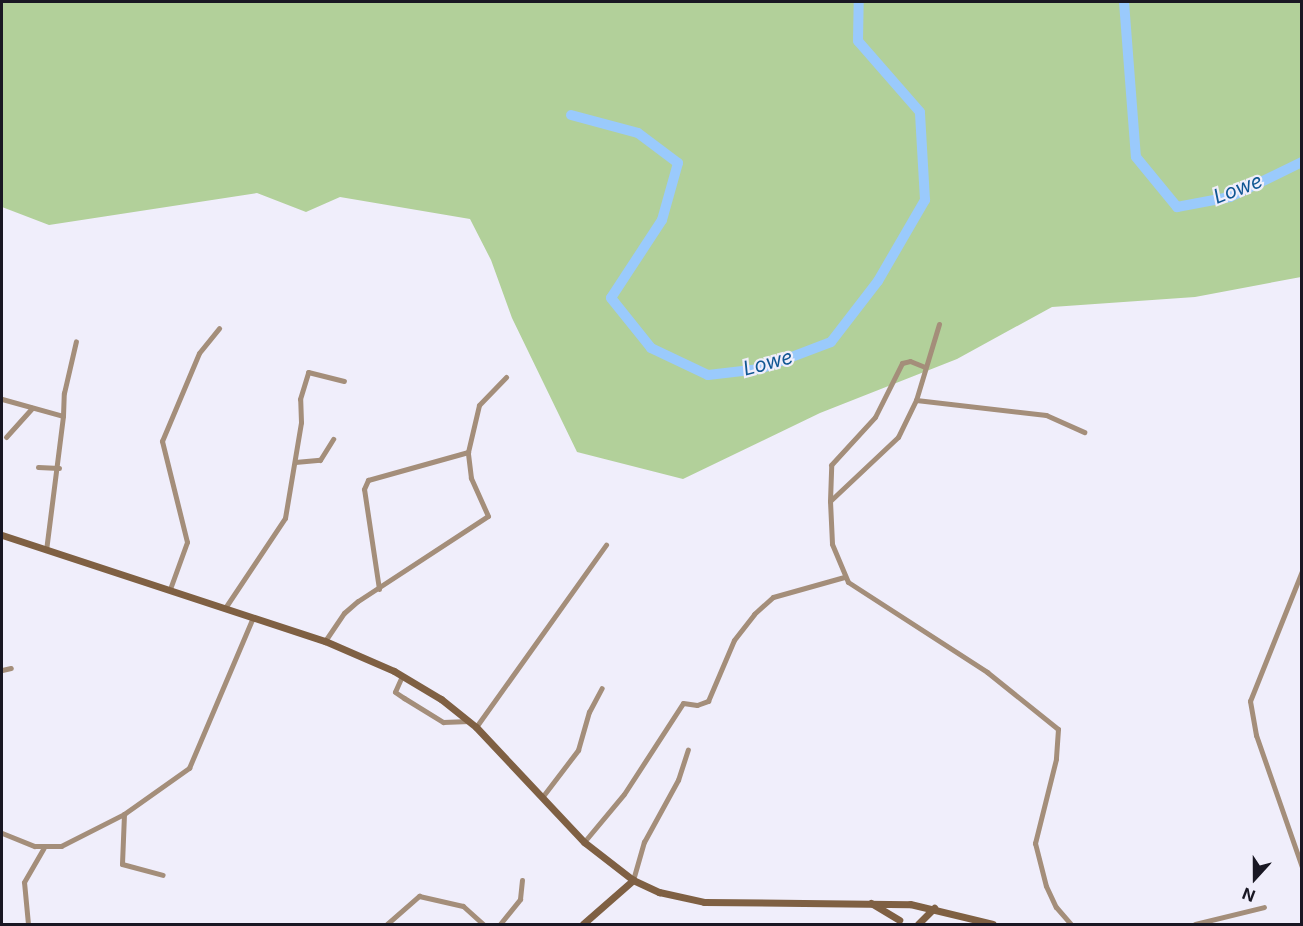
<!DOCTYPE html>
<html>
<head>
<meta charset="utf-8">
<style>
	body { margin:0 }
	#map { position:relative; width:1303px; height:926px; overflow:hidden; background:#f0eefb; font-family:Inter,sans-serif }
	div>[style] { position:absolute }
	.green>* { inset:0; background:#b2d09a }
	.river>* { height:10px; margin:-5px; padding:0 5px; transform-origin:5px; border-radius:5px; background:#9acafc }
	.street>* { height:5px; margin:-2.5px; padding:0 2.5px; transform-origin:2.5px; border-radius:2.5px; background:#a48e7a }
	.secondary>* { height:7px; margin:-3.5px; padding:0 3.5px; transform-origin:3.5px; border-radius:3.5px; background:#7f6043 }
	span { translate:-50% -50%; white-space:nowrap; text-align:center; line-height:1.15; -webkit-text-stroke:4.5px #f0eefb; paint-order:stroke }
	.water-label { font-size:20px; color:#115793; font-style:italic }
	.frame { position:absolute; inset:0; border:3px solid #191723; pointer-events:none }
	.north { position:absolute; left:1225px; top:848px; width:60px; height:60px; -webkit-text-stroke:4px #f0eefb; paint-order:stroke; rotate:201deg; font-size:16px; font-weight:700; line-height:24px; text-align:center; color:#191723 }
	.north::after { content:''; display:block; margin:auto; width:21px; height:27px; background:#191723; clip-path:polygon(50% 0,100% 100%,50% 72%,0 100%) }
</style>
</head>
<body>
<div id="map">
	<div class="green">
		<i style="clip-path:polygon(2px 2px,1301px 2px,1301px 277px,1195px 297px,1052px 307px,957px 359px,820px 413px,683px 479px,577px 452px,512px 318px,491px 260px,470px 219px,340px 197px,306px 212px,257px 193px,49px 225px,2px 207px)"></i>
	</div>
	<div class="river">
		<i style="left:1124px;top:2px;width:155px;rotate:85.6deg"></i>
		<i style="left:1136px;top:157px;width:65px;rotate:50.6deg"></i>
		<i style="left:1177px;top:207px;width:54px;rotate:-10.7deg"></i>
		<i style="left:1230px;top:197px;width:80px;rotate:-25.9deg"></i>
		<i style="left:571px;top:115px;width:69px;rotate:15deg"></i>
		<i style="left:638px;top:133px;width:50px;rotate:36.9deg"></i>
		<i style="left:678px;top:163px;width:59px;rotate:105.7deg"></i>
		<i style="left:662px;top:220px;width:93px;rotate:123.2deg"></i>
		<i style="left:611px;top:298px;width:64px;rotate:51.3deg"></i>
		<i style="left:651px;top:348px;width:63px;rotate:25.3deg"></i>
		<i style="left:708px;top:375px;width:52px;rotate:-6.6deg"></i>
		<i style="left:760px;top:369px;width:76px;rotate:-20.8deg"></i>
		<i style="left:831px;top:342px;width:77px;rotate:-52.4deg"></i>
		<i style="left:878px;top:281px;width:94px;rotate:-59.9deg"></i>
		<i style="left:925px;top:200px;width:88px;rotate:-93.3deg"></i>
		<i style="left:920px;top:112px;width:94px;rotate:-131.1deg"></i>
		<i style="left:858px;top:41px;width:39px;rotate:-89deg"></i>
	</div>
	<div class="street">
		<i style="left:939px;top:324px;width:79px;rotate:106.8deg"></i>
		<i style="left:916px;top:400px;width:41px;rotate:115.9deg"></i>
		<i style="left:898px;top:437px;width:93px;rotate:136.7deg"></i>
		<i style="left:830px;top:501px;width:43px;rotate:87.3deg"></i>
		<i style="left:832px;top:544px;width:41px;rotate:67.2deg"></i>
		<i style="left:848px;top:582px;width:166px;rotate:32.9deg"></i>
		<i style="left:987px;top:672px;width:91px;rotate:38.8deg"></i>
		<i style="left:1058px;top:729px;width:30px;rotate:94deg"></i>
		<i style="left:1056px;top:759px;width:87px;rotate:104deg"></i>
		<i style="left:1035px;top:843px;width:44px;rotate:75.7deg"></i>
		<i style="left:1046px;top:886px;width:23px;rotate:65deg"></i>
		<i style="left:1056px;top:907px;width:23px;rotate:49deg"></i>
		<i style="left:2px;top:399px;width:63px;rotate:15.6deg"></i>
		<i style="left:63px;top:416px;width:135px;rotate:97.2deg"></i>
		<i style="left:916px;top:400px;width:131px;rotate:6.6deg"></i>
		<i style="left:1046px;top:415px;width:42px;rotate:24.1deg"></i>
		<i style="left:63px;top:416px;width:23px;rotate:-88deg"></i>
		<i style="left:64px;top:393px;width:53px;rotate:-77deg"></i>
		<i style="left:6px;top:437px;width:39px;rotate:-48deg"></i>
		<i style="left:295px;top:462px;width:25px;rotate:-5deg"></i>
		<i style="left:320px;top:460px;width:25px;rotate:-58deg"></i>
		<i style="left:38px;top:467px;width:21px;rotate:3deg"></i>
		<i style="left:830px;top:501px;width:36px;rotate:-88deg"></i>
		<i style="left:831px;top:465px;width:65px;rotate:-47.5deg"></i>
		<i style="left:875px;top:417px;width:60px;rotate:-63.4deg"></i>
		<i style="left:902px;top:363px;width:8px;rotate:-14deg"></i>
		<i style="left:910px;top:361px;width:16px;rotate:22deg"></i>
		<i style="left:1302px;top:571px;width:140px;rotate:111.8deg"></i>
		<i style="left:1250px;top:701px;width:35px;rotate:80deg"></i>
		<i style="left:1256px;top:735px;width:140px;rotate:70.8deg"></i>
		<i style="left:170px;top:589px;width:50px;rotate:-70.1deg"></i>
		<i style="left:187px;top:542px;width:104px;rotate:-103.9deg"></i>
		<i style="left:162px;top:441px;width:95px;rotate:-67.2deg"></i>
		<i style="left:199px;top:353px;width:32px;rotate:-51deg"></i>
		<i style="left:379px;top:589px;width:101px;rotate:-98.5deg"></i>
		<i style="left:364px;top:489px;width:10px;rotate:-66deg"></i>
		<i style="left:368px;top:480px;width:104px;rotate:-15.6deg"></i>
		<i style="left:225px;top:608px;width:108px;rotate:-56.3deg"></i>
		<i style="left:285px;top:518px;width:97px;rotate:-80.5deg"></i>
		<i style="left:301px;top:422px;width:23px;rotate:-92deg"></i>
		<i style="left:300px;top:399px;width:28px;rotate:-73deg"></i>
		<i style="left:308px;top:372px;width:37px;rotate:14deg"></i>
		<i style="left:325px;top:641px;width:34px;rotate:-56deg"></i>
		<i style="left:344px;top:613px;width:18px;rotate:-41deg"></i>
		<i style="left:358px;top:601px;width:155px;rotate:-33.2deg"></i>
		<i style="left:488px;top:516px;width:42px;rotate:-114.1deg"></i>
		<i style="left:471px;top:478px;width:26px;rotate:-97deg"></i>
		<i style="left:468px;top:452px;width:48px;rotate:-76.8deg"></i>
		<i style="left:479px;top:405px;width:39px;rotate:-46deg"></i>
		<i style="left:2px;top:670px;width:9px;rotate:-13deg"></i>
		<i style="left:402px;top:676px;width:17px;rotate:114deg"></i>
		<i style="left:395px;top:692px;width:11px;rotate:34deg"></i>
		<i style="left:404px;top:698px;width:46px;rotate:31.6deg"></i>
		<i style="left:443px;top:722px;width:26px;rotate:-2deg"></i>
		<i style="left:476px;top:727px;width:224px;rotate:-54.5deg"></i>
		<i style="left:543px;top:796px;width:58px;rotate:-52.7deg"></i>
		<i style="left:578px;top:750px;width:40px;rotate:-74deg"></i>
		<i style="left:589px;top:712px;width:27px;rotate:-62deg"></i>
		<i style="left:124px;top:814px;width:50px;rotate:92.3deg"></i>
		<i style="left:122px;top:864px;width:42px;rotate:15deg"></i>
		<i style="left:2px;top:833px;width:35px;rotate:22deg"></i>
		<i style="left:35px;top:846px;width:26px"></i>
		<i style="left:61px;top:846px;width:71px;rotate:-26.9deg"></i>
		<i style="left:124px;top:814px;width:80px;rotate:-35.3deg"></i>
		<i style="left:189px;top:768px;width:164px;rotate:-67deg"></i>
		<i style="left:584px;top:842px;width:62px;rotate:-50.2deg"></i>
		<i style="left:624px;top:794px;width:108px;rotate:-57deg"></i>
		<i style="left:683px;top:703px;width:14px;rotate:8deg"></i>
		<i style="left:697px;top:705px;width:12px;rotate:-20deg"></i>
		<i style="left:708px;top:701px;width:66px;rotate:-66.9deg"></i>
		<i style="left:734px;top:640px;width:33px;rotate:-52deg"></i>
		<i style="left:754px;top:614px;width:25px;rotate:-42deg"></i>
		<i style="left:773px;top:597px;width:74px;rotate:-15.7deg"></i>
		<i style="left:633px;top:880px;width:40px;rotate:-74deg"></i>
		<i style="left:644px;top:842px;width:71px;rotate:-61.3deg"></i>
		<i style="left:678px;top:780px;width:32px;rotate:-72deg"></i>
		<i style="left:28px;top:924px;width:42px;rotate:-95.4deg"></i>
		<i style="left:24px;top:882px;width:39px;rotate:-60deg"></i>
		<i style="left:387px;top:924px;width:43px;rotate:-41.2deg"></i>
		<i style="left:419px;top:896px;width:45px;rotate:12.8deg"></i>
		<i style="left:463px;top:906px;width:27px;rotate:42deg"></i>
		<i style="left:500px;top:924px;width:32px;rotate:-51deg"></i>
		<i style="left:520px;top:899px;width:19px;rotate:-84deg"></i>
		<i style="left:1195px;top:924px;width:71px;rotate:-13.8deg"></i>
	</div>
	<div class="secondary">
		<i style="left:2px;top:535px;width:340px;rotate:18.2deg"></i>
		<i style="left:325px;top:641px;width:75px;rotate:23.5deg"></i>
		<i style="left:394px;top:671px;width:55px;rotate:30.8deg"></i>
		<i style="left:441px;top:699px;width:45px;rotate:38.7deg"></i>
		<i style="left:476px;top:727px;width:158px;rotate:46.8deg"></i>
		<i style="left:584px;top:842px;width:62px;rotate:37.8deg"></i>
		<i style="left:633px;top:880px;width:29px;rotate:25deg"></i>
		<i style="left:659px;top:892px;width:46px;rotate:12.5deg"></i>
		<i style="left:704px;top:902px;width:206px;rotate:0.6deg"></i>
		<i style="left:910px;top:904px;width:85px;rotate:13.5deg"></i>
		<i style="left:871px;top:903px;width:33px;rotate:31deg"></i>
		<i style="left:583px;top:924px;width:67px;rotate:-41.3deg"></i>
		<i style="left:918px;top:924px;width:23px;rotate:-45deg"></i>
	</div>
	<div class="water-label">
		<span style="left:1238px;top:189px;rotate:-21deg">Lowe</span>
		<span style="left:768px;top:363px;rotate:-15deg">Lowe</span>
	</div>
	<div class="frame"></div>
	<div class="north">N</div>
</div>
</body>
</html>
